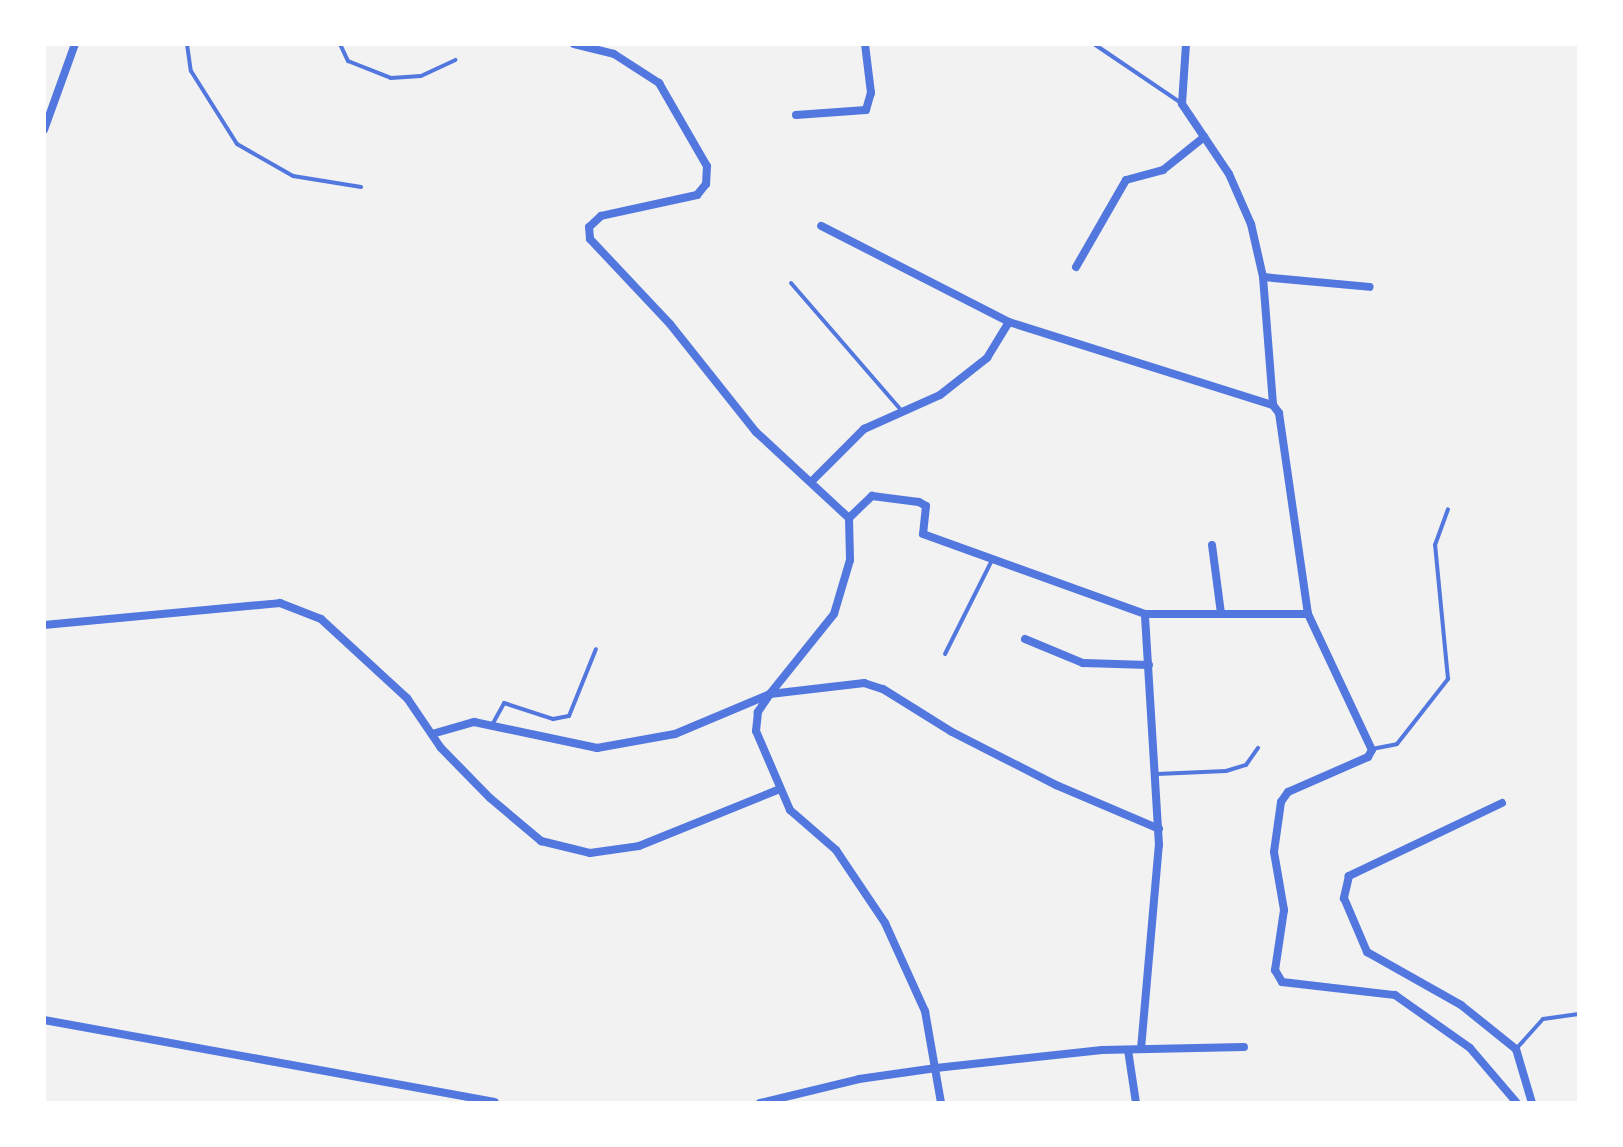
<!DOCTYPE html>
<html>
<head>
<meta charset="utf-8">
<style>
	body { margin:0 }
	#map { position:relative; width:1623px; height:1147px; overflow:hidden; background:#f2f2f2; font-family:Signika,sans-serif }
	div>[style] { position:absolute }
	.service>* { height:4px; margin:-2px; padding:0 2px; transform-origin:2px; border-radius:2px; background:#5277de }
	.minor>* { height:8px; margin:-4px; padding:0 4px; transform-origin:4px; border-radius:4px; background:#5277de }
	span { translate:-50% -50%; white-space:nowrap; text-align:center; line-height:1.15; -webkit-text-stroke:8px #fff; paint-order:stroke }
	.frame { position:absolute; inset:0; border:46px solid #fff; pointer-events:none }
</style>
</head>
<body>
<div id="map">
	<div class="service">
		<i style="left:187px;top:44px;width:27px;rotate:82deg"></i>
		<i style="left:191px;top:71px;width:86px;rotate:57.8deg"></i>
		<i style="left:237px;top:144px;width:64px;rotate:29.7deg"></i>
		<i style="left:293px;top:176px;width:69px;rotate:9.2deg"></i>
		<i style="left:340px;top:44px;width:19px;rotate:65deg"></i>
		<i style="left:348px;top:61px;width:46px;rotate:21.6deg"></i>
		<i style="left:391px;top:78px;width:30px;rotate:-4deg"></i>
		<i style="left:421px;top:76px;width:38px;rotate:-25deg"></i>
		<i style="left:1094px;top:44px;width:105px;rotate:34.1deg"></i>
		<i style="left:791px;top:283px;width:169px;rotate:49.1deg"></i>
		<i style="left:945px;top:654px;width:105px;rotate:-63.4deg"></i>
		<i style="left:492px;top:725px;width:25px;rotate:-61deg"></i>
		<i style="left:504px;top:703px;width:52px;rotate:18.1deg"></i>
		<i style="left:553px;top:719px;width:16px;rotate:-11deg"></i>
		<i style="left:569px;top:716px;width:72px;rotate:-68.1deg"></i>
		<i style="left:1372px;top:749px;width:25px;rotate:-11deg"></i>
		<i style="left:1397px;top:744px;width:83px;rotate:-51.9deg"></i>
		<i style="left:1448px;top:679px;width:135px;rotate:-95.5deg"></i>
		<i style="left:1435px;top:545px;width:38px;rotate:-70deg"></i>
		<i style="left:1157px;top:774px;width:69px;rotate:-2.5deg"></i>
		<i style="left:1226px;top:771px;width:21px;rotate:-17deg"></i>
		<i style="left:1246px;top:765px;width:21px;rotate:-55deg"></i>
		<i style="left:1516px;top:1049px;width:40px;rotate:-48deg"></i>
		<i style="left:1543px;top:1019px;width:36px;rotate:-8deg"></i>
	</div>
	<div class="minor">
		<i style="left:574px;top:44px;width:41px;rotate:14deg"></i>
		<i style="left:614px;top:54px;width:54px;rotate:32.8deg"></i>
		<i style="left:659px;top:83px;width:96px;rotate:60deg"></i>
		<i style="left:707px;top:166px;width:18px;rotate:93deg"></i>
		<i style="left:706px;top:184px;width:14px;rotate:129deg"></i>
		<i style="left:697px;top:195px;width:98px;rotate:167.7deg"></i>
		<i style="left:601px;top:216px;width:16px;rotate:137deg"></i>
		<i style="left:589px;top:227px;width:12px;rotate:85deg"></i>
		<i style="left:590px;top:239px;width:117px;rotate:46.7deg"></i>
		<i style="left:670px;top:324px;width:138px;rotate:51.5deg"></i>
		<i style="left:756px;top:432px;width:127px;rotate:42.8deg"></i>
		<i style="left:849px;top:518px;width:42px;rotate:88.6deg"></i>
		<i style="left:850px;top:560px;width:56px;rotate:106.5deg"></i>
		<i style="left:834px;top:614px;width:102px;rotate:128.7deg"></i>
		<i style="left:770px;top:694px;width:22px;rotate:124deg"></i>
		<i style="left:758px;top:712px;width:19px;rotate:96deg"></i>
		<i style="left:756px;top:731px;width:86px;rotate:66.7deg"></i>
		<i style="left:790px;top:810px;width:61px;rotate:41deg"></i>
		<i style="left:836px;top:850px;width:88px;rotate:56.1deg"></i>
		<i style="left:885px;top:923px;width:97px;rotate:65.6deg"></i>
		<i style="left:925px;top:1011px;width:93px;rotate:80.1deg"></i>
		<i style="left:1186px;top:44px;width:60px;rotate:93.8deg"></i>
		<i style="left:1182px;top:104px;width:84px;rotate:56.1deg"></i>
		<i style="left:1229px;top:174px;width:55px;rotate:66.3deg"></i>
		<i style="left:1251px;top:224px;width:54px;rotate:77.2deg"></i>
		<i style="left:1263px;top:277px;width:128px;rotate:85.5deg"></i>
		<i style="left:796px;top:115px;width:70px;rotate:-4.1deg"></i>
		<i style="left:866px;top:110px;width:18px;rotate:-74deg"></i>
		<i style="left:871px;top:93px;width:49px;rotate:-97deg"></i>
		<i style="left:44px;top:130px;width:91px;rotate:-70.2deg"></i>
		<i style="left:1076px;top:267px;width:100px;rotate:-60.1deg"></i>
		<i style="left:1126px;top:180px;width:38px;rotate:-15deg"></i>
		<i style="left:1163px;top:170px;width:53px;rotate:-38.8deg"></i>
		<i style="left:1263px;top:277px;width:107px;rotate:5.3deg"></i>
		<i style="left:1009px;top:322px;width:277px;rotate:17.5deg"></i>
		<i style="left:1273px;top:405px;width:10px;rotate:53deg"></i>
		<i style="left:1279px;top:413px;width:203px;rotate:81.8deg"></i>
		<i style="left:812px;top:481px;width:74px;rotate:-45deg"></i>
		<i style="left:864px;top:429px;width:83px;rotate:-24.1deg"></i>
		<i style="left:940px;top:395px;width:60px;rotate:-38.2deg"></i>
		<i style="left:987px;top:358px;width:42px;rotate:-58.6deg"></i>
		<i style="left:1009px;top:322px;width:211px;rotate:-152.9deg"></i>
		<i style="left:849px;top:518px;width:32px;rotate:-44deg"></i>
		<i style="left:872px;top:496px;width:47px;rotate:7.3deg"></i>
		<i style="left:919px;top:502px;width:8px;rotate:30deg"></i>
		<i style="left:926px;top:506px;width:28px;rotate:96deg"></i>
		<i style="left:923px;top:534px;width:236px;rotate:19.8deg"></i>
		<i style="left:1145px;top:614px;width:163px"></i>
		<i style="left:1308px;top:614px;width:150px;rotate:64.8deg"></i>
		<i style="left:1372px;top:750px;width:8px;rotate:120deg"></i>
		<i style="left:1368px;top:757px;width:87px;rotate:156.4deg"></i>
		<i style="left:1288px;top:792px;width:12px;rotate:125deg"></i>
		<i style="left:1281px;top:802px;width:50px;rotate:98deg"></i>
		<i style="left:1274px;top:852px;width:59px;rotate:80.2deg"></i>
		<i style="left:1284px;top:910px;width:61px;rotate:98.5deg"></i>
		<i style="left:1275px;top:970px;width:14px;rotate:60deg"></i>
		<i style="left:1282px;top:982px;width:114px;rotate:6.6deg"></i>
		<i style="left:1395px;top:995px;width:92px;rotate:35.2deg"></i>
		<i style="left:1470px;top:1048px;width:72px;rotate:49.5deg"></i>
		<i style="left:1212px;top:545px;width:69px;rotate:82.5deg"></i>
		<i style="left:44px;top:625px;width:237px;rotate:-5.3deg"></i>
		<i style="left:280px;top:603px;width:44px;rotate:21.3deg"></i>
		<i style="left:321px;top:619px;width:117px;rotate:42.6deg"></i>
		<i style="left:407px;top:698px;width:60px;rotate:55.8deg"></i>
		<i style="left:441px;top:748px;width:70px;rotate:45.6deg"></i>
		<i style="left:490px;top:798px;width:67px;rotate:40.1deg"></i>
		<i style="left:541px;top:841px;width:50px;rotate:13.8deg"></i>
		<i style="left:590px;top:853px;width:49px;rotate:-8.1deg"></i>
		<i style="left:639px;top:846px;width:152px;rotate:-22deg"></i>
		<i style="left:1025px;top:639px;width:63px;rotate:22.5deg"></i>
		<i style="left:1083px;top:663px;width:66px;rotate:1.7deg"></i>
		<i style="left:432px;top:734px;width:44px;rotate:-15.9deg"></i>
		<i style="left:474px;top:722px;width:126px;rotate:11.9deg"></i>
		<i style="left:597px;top:748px;width:79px;rotate:-10.2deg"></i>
		<i style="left:675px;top:734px;width:103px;rotate:-22.8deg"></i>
		<i style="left:770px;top:694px;width:95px;rotate:-6.7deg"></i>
		<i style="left:864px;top:683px;width:20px;rotate:18deg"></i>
		<i style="left:883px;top:689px;width:81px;rotate:31.9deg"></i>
		<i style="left:952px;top:732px;width:117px;rotate:27deg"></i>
		<i style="left:1056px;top:785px;width:112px;rotate:23.1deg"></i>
		<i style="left:1502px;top:803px;width:170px;rotate:154.5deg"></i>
		<i style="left:1349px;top:876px;width:23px;rotate:103deg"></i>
		<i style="left:1344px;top:898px;width:59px;rotate:66.9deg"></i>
		<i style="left:1367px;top:952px;width:108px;rotate:29.4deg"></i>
		<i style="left:1461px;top:1005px;width:70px;rotate:38.7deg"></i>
		<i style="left:1516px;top:1049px;width:56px;rotate:73.5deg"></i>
		<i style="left:44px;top:1020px;width:458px;rotate:10.3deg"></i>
		<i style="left:1141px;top:1049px;width:205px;rotate:-85deg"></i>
		<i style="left:1159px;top:845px;width:231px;rotate:-93.5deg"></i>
		<i style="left:1128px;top:1050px;width:54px;rotate:81.4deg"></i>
		<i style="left:760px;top:1103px;width:102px;rotate:-13.6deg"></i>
		<i style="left:859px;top:1079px;width:78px;rotate:-8.1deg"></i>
		<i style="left:936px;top:1068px;width:167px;rotate:-6.2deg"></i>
		<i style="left:1102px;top:1050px;width:142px;rotate:-1.2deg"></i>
	</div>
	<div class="frame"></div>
</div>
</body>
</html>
